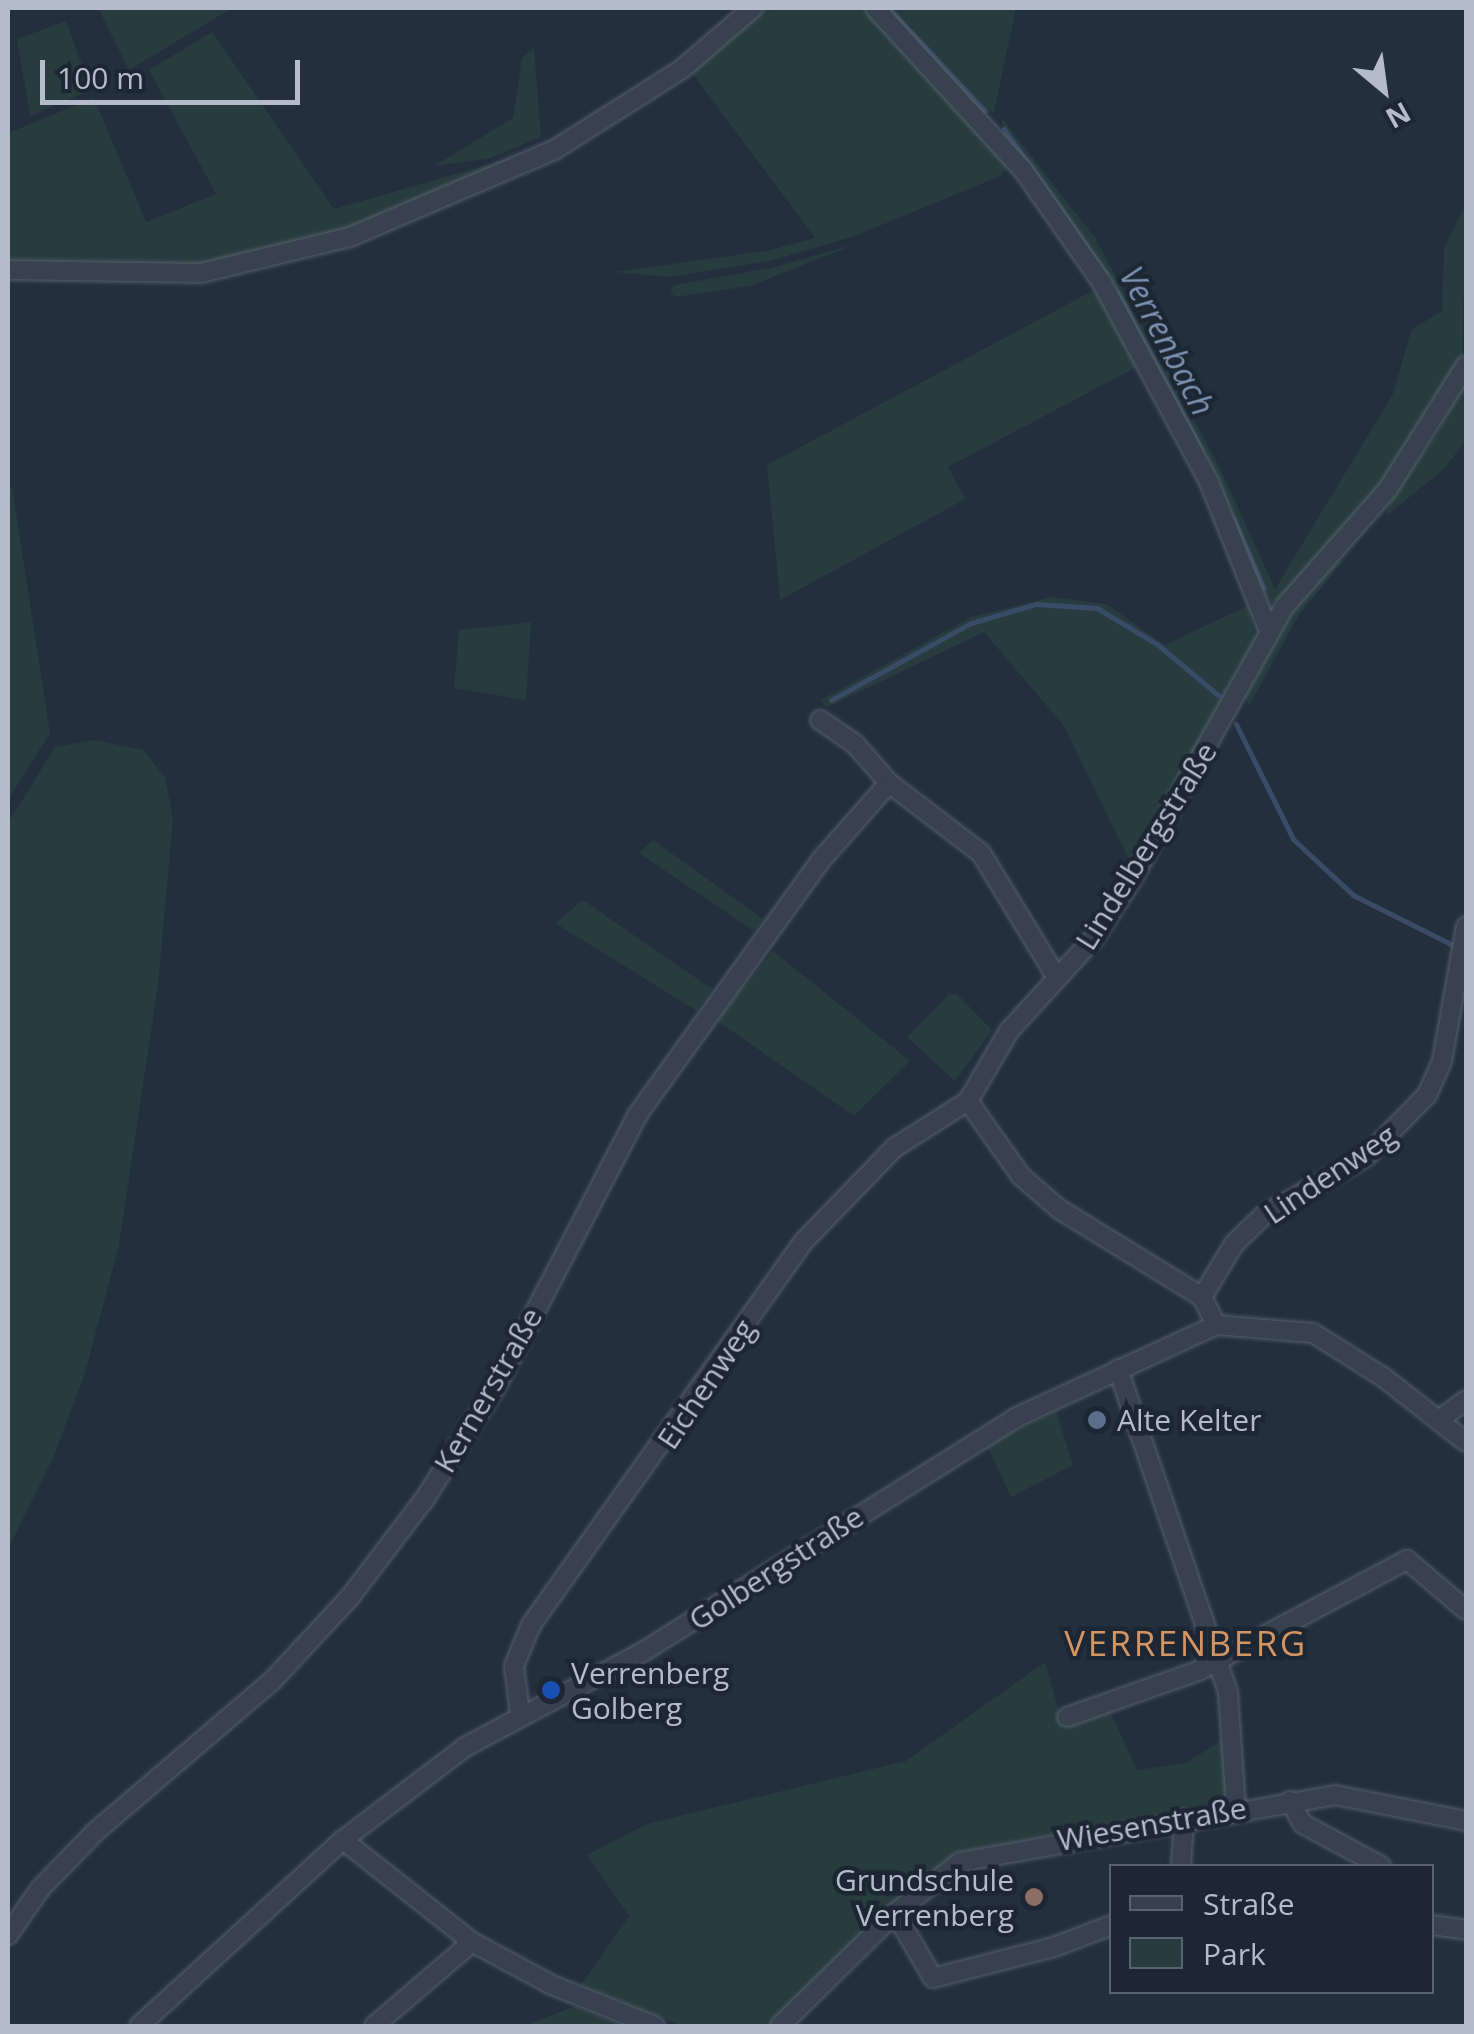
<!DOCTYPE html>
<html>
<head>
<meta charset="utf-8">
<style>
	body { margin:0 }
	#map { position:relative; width:1474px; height:2034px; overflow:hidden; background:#242f3e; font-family:"Open Sans",sans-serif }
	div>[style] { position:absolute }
	.green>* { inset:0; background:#263c3f }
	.stream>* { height:5px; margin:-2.5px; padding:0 2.5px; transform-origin:2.5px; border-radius:2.5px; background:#394c67 }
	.roads { filter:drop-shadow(0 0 2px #565f6c) drop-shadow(0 0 2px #565f6c) }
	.minor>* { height:18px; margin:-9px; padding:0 9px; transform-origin:9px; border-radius:9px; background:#38414e }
	.dots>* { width:28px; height:28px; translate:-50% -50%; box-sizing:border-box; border:5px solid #1d2633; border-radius:50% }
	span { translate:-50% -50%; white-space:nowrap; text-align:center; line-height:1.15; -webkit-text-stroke:9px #1d2633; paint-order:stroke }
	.street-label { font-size:30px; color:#b4bcc9 }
	.poi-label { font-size:30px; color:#b4bcc9 }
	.left { translate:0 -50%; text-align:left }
	.right { translate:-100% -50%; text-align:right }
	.water-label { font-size:32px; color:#7c92b1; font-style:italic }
	.quarter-label { font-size:35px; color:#d59563; letter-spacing:2.5px }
	.frame { position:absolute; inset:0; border:10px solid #b4bcc9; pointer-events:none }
	.legend { position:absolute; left:1109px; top:1864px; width:325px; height:130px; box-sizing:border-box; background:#1d2633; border:2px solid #59626f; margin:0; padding:12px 18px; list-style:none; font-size:30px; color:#b4bcc9 }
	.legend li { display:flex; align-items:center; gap:20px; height:50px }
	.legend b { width:50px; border:2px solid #59626f }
	.north { position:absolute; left:1334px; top:40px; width:100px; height:100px; -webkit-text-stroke:8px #1d2633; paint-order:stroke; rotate:151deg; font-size:28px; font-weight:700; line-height:40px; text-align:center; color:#b4bcc9 }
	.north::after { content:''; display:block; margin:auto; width:35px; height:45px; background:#b4bcc9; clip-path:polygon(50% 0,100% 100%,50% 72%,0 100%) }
	.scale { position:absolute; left:40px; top:60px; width:260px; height:45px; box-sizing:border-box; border:5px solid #b4bcc9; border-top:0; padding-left:12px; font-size:30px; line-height:35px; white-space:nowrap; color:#b4bcc9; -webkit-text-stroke:8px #1d2633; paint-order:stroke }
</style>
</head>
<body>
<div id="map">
	<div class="green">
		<i style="clip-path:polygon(98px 8px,232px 8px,129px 70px)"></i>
		<i style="clip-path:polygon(762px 8px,867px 8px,1009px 165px,1000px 176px,855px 236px,770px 261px,668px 277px,614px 272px,766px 251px,815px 238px,690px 70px)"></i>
		<i style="clip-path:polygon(882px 8px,1016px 8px,994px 112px,983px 114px)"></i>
		<i style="clip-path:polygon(66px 21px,91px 90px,30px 116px,17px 39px)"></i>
		<i style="clip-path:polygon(212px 32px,334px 209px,546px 148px,349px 232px,200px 266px,8px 264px,8px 133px,94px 98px,146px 222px,216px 194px,149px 70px)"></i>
		<i style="clip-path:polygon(534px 47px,541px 137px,491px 158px,434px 166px,513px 118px,522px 58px)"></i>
		<i style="clip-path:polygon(1002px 118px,1095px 238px,1219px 466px,1275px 589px,1393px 394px,1411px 330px,1442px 311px,1444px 248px,1466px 204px,1462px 362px,1385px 485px,1283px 598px,1269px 602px,1259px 592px,1213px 481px,1003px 136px)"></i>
		<i style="clip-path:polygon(856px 244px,750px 286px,675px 297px,670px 291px,674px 285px,771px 268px)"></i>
		<i style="clip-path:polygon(1098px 288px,1142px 364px,948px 467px,965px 499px,780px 600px,767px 465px)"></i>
		<i style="clip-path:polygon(1466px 378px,1466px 440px,1444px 469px,1386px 516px,1391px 496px,1437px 434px)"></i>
		<i style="clip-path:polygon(12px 487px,50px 733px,8px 800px,8px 489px)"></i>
		<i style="clip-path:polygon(1344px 560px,1299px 615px,1249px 706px,1244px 693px,1291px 610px,1333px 562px)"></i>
		<i style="clip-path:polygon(1052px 597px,1106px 604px,1165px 645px,1249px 605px,1256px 639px,1208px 739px,1131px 864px,1064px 726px,984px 632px,826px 708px,821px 700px,971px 617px)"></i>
		<i style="clip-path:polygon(531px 622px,526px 700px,454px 688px,459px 630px)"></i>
		<i style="clip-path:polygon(94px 740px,143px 750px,165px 777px,173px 819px,158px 985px,119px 1245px,85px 1373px,53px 1458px,8px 1549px,8px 823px,55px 747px)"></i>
		<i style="clip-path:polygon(653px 840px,763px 919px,754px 931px,639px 853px)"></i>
		<i style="clip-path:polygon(583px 900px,712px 989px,697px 1011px,555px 923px)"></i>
		<i style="clip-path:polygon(773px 951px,910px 1061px,854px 1116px,716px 1020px)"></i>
		<i style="clip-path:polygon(949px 994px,957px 994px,992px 1030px,955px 1081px,907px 1037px)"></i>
		<i style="clip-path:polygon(1056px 1411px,1073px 1465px,1011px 1497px,987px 1445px)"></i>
		<i style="clip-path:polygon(1045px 1662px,1063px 1726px,1109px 1709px,1137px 1770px,1186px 1763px,1227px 1737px,1229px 1793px,1218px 1806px,956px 1852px,767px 2026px,683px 2026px,581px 1985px,629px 1916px,587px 1855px,647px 1824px,906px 1761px)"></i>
		<i style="clip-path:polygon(575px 2006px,624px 2026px,525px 2026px)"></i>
	</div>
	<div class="stream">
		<i style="left:888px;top:8px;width:141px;rotate:46.7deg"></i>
		<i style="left:1004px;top:129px;width:177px;rotate:54.9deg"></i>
		<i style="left:1117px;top:292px;width:178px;rotate:61.9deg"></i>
		<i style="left:1233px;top:518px;width:77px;rotate:66.4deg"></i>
		<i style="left:831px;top:700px;width:160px;rotate:-28.8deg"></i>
		<i style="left:971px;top:623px;width:68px;rotate:-16.3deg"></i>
		<i style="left:1036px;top:604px;width:61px;rotate:3.8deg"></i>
		<i style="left:1097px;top:608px;width:70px;rotate:31deg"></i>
		<i style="left:1157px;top:644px;width:80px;rotate:39.9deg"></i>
		<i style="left:1236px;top:724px;width:128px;rotate:63.6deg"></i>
		<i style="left:1293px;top:839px;width:82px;rotate:43deg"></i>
		<i style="left:1353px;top:895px;width:116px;rotate:26.6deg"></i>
	</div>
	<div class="roads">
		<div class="minor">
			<i style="left:875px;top:8px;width:219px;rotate:47.6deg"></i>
			<i style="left:1023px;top:170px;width:138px;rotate:55deg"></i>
			<i style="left:1102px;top:283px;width:226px;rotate:61.7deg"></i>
			<i style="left:1209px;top:482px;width:161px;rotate:68.1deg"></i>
			<i style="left:8px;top:270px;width:193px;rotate:0.9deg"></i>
			<i style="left:201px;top:273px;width:153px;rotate:-13.6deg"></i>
			<i style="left:350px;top:237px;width:222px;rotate:-23.1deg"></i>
			<i style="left:554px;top:150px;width:151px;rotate:-32.3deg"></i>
			<i style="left:682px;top:69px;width:94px;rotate:-40.7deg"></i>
			<i style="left:820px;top:720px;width:42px;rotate:34.4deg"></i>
			<i style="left:855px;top:744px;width:52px;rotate:48.9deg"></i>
			<i style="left:968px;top:1101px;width:81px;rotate:-59.6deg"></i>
			<i style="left:1009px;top:1031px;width:126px;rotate:-47.6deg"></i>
			<i style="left:1094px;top:938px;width:68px;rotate:-57deg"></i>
			<i style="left:1131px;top:881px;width:315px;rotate:-60.8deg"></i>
			<i style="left:1285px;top:606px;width:156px;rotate:-48.6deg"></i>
			<i style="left:1388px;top:489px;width:146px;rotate:-57.8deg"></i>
			<i style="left:968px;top:1101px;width:92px;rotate:54.8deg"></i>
			<i style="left:1021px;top:1176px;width:50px;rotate:41deg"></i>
			<i style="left:1059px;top:1209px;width:168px;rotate:31.6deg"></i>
			<i style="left:1202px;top:1297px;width:31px;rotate:63deg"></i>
			<i style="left:1202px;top:1297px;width:62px;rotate:-58.9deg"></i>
			<i style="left:1234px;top:1244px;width:42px;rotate:-44deg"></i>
			<i style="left:1264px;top:1215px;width:119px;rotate:-29.8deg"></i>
			<i style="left:1367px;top:1156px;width:86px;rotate:-45.5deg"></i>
			<i style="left:1427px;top:1095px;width:37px;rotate:-66deg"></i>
			<i style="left:1442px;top:1061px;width:137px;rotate:-79.9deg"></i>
			<i style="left:1118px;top:1369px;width:341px;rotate:71.2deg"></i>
			<i style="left:1228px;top:1692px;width:116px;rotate:86.1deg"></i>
			<i style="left:1440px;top:1419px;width:32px;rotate:-36deg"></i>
			<i style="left:520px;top:1713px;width:47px;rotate:-97.3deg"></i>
			<i style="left:514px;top:1666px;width:44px;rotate:-67.5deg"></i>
			<i style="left:531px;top:1625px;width:471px;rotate:-54.6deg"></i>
			<i style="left:804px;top:1241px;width:129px;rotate:-45.9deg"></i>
			<i style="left:894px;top:1148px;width:88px;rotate:-32.4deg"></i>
			<i style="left:1067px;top:1717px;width:139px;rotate:-19.3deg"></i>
			<i style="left:1198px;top:1671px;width:237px;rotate:-28deg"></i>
			<i style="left:1407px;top:1560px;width:77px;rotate:40.3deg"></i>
			<i style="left:1290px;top:1801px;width:26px;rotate:61deg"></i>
			<i style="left:1303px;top:1824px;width:89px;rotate:28.3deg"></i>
			<i style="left:343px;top:1840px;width:164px;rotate:38.3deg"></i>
			<i style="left:472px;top:1942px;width:91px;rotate:28.3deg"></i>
			<i style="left:552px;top:1985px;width:111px;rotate:21.7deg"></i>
			<i style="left:1181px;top:1866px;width:47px;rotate:-86.3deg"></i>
			<i style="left:895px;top:1913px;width:75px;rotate:59.7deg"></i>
			<i style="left:933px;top:1978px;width:125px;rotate:-14.4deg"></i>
			<i style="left:1054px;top:1947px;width:62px;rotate:-20.8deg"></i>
			<i style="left:1432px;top:1925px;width:34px;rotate:8deg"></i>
			<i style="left:8px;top:1935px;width:56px;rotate:-55.2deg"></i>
			<i style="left:40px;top:1889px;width:79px;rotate:-46deg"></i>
			<i style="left:95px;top:1832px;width:233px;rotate:-40.5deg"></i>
			<i style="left:272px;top:1681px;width:115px;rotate:-47.1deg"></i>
			<i style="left:350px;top:1597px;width:122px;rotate:-52.7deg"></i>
			<i style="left:424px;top:1500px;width:136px;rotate:-57.6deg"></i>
			<i style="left:497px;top:1385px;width:305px;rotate:-62.5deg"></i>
			<i style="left:638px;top:1114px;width:313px;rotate:-54.2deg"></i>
			<i style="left:821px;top:860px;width:103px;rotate:-48.6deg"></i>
			<i style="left:889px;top:783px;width:116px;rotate:37.3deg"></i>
			<i style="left:981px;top:853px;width:146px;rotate:58.7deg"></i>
			<i style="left:139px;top:2026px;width:276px;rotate:-42.4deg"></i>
			<i style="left:343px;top:1840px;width:153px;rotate:-37.3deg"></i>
			<i style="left:465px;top:1747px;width:200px;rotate:-28.1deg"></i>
			<i style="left:641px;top:1653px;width:442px;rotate:-32.1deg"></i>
			<i style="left:1015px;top:1418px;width:221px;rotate:-24.8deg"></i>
			<i style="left:1216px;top:1325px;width:97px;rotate:4.7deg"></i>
			<i style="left:1313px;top:1333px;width:83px;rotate:32.2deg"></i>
			<i style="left:1383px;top:1377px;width:105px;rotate:38.1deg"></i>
			<i style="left:374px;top:2026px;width:129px;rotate:-40.6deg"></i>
			<i style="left:780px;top:2026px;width:161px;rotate:-44.5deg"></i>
			<i style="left:895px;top:1913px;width:83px;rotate:-38.1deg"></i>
			<i style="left:960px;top:1862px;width:381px;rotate:-10.1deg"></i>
			<i style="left:1335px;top:1795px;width:134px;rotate:11.2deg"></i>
		</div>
	</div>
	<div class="dots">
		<i style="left:1097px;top:1420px;background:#5c6f8a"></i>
		<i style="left:551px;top:1690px;background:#1a4fb4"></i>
		<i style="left:1034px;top:1897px;background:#8d6e63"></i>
	</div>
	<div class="street-label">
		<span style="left:1146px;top:846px;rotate:-58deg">Lindelbergstraße</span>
		<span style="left:1330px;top:1174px;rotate:-34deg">Lindenweg</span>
		<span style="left:706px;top:1384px;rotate:-56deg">Eichenweg</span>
		<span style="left:488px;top:1390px;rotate:-60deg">Kernerstraße</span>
		<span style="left:776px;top:1568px;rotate:-33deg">Golbergstraße</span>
		<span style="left:1152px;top:1824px;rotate:-10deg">Wiesenstraße</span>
	</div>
	<div class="poi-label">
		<span class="left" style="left:1117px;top:1420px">Alte Kelter</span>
		<span class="left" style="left:571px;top:1690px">Verrenberg<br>Golberg</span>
		<span class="right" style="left:1014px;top:1897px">Grundschule<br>Verrenberg</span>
	</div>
	<div class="water-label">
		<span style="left:1167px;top:341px;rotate:62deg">Verrenbach</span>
	</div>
	<div class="quarter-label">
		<span style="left:1186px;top:1643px">VERRENBERG</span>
	</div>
	<div class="frame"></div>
	<ul class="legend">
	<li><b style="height:12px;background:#38414e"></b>Straße</li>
	<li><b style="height:28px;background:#263c3f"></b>Park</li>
	</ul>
	<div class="north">N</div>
	<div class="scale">100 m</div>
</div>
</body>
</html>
